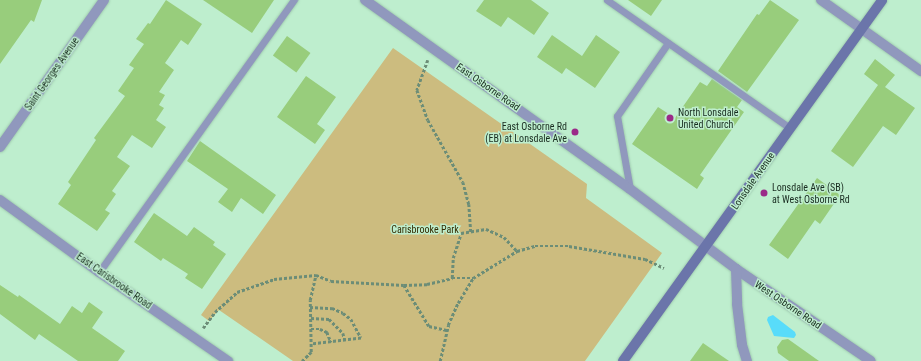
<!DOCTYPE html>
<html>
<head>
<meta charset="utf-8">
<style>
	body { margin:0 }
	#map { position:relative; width:921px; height:361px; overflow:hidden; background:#beeece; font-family:"Roboto Condensed",sans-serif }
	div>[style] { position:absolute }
	.green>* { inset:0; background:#ccbc7f }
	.water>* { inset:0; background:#58dcfa }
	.building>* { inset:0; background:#98cd7c; transform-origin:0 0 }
	.path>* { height:2.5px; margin-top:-1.25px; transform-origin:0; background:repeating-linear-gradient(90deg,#6c8d77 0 3px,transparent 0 5px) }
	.roads { filter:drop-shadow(0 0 1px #a0cbaf) drop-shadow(0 0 1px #a0cbaf) }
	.lane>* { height:7px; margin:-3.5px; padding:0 3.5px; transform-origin:3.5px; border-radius:3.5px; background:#9098bd }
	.street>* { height:10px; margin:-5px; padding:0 5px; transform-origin:5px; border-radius:5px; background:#9098bd }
	.secondary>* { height:10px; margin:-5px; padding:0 5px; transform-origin:5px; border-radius:5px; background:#6b75aa }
	.dots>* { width:11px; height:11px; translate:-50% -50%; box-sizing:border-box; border:2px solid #beeece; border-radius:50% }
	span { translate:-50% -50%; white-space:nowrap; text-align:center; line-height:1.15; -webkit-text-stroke:3px #beeece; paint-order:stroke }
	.street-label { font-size:10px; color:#192c20 }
	.poi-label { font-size:10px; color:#192c20 }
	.left { translate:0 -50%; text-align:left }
	.right { translate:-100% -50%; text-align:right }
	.park-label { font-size:10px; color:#342a00 }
</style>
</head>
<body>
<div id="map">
	<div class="green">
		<i style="clip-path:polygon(393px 48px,587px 184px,586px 198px,662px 253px,585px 361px,293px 361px,219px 310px,209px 321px,201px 315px)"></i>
	</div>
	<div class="water">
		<i style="clip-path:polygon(773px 315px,795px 332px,796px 335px,794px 338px,774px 336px,767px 320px,768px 317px)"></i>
	</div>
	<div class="building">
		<i style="clip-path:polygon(0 0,42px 0,34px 22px,31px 20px,0 64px)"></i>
		<i style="clip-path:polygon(166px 0,202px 24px,188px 45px,181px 40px,165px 63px,174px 70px,159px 92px,165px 95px,159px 105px,164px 108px,156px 120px,166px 127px,152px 148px,132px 135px,117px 157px,130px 166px,112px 191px,116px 194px,105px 210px,110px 213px,97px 231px,58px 204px,71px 185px,68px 182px,96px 140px,94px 138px,125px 96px,118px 91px,134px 68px,129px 65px,144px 44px,136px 39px,148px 23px,150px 24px)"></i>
		<i style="clip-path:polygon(203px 0,274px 0,252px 33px)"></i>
		<i style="clip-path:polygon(484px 0,531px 0,549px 13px,534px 35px,508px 17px,501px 27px,476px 11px)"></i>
		<i style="clip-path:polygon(628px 0,662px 0,651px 16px)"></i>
		<i style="clip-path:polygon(770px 0,799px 20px,747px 92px,718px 71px,757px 14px,759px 15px)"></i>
		<i style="clip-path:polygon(552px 35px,582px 56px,596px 35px,620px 52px,595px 88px,566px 68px,562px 74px,537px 57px)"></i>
		<i style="left:287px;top:36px;width:29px;height:24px;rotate:36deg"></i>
		<i style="clip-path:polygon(875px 59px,895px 75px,885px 87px,915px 108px,896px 135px,883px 126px,853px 167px,831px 151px,878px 85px,864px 74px)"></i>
		<i style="clip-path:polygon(306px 76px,336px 97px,317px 124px,325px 130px,315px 144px,277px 117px)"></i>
		<i style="clip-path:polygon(712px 79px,742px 100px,737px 107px,744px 112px,700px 175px,704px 178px,697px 189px,632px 144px,658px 107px,675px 118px,700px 82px,707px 86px)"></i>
		<i style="clip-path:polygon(200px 141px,276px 195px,263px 214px,241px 198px,232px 212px,218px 202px,228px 189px,187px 161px)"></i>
		<i style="clip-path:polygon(817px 178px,840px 195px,820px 224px,815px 220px,788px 259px,769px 245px)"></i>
		<i style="clip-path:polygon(154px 213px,187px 236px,194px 227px,215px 242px,213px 245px,226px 254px,202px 289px,185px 278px,188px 274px,163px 258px,161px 261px,134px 242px)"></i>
		<i style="clip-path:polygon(0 285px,18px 297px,19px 295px,60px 324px,72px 306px,82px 313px,89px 302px,103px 312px,92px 328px,125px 351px,118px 361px,78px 361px,39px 334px,35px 340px,0 314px)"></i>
		<i style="clip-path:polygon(788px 339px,819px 361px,789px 361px,778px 353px,777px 347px,782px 340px)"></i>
		<i style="clip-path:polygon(703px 343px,729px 361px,690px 361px)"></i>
	</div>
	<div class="path">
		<i style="left:428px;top:60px;width:32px;rotate:110deg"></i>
		<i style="left:417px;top:90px;width:32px;rotate:70deg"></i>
		<i style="left:428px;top:120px;width:71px;rotate:60.6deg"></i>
		<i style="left:463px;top:182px;width:23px;rotate:75deg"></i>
		<i style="left:469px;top:204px;width:28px;rotate:86deg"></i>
		<i style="left:452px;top:278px;width:21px"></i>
		<i style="left:404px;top:285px;width:48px;rotate:58.6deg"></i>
		<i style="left:429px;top:326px;width:18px;rotate:13deg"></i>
		<i style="left:310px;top:307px;width:22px;rotate:3deg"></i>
		<i style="left:332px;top:308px;width:12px;rotate:24deg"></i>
		<i style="left:343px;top:313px;width:10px;rotate:37deg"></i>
		<i style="left:351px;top:319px;width:21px;rotate:62deg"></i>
		<i style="left:361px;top:338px;width:50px;rotate:173.2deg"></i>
		<i style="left:311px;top:318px;width:18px;rotate:3deg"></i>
		<i style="left:329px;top:319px;width:20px;rotate:45deg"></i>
		<i style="left:343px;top:333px;width:7px;rotate:74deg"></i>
		<i style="left:203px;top:328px;width:20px;rotate:-53deg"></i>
		<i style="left:215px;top:312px;width:30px;rotate:-42deg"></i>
		<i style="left:237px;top:292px;width:39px;rotate:-19deg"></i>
		<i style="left:274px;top:279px;width:42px;rotate:-5.4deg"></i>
		<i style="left:311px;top:329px;width:9px"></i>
		<i style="left:320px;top:329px;width:8px;rotate:23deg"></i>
		<i style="left:327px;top:332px;width:11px;rotate:68deg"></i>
		<i style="left:302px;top:361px;width:13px;rotate:-45deg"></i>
		<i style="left:311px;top:352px;width:52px;rotate:-91.1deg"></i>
		<i style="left:310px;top:300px;width:26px;rotate:-77deg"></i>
		<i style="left:316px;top:275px;width:16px;rotate:22deg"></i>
		<i style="left:331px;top:281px;width:73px;rotate:3.1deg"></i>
		<i style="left:404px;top:285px;width:23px;rotate:-2deg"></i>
		<i style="left:427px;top:284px;width:26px;rotate:-13deg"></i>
		<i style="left:452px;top:278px;width:20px;rotate:-87deg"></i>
		<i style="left:453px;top:258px;width:26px;rotate:-72deg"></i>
		<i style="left:461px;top:233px;width:25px;rotate:-9deg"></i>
		<i style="left:486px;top:229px;width:20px;rotate:24deg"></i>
		<i style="left:504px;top:237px;width:19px;rotate:47deg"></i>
		<i style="left:517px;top:251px;width:19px;rotate:-16deg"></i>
		<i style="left:535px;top:246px;width:34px"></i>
		<i style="left:569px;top:246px;width:77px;rotate:9.7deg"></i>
		<i style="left:645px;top:259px;width:21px;rotate:25deg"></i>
		<i style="left:440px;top:361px;width:37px;rotate:-77deg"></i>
		<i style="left:448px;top:325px;width:24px;rotate:-66deg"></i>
		<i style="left:458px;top:303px;width:29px;rotate:-59deg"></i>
		<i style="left:473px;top:278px;width:52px;rotate:-31.5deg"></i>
	</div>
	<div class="roads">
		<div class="lane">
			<i style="left:607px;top:0;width:223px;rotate:35deg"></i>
			<i style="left:630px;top:189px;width:74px;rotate:-100.1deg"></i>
			<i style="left:617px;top:116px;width:89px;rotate:-55.1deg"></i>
			<i style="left:99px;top:272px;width:335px;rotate:-54.4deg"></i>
		</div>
		<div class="street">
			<i style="left:365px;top:0;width:325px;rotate:35.5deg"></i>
			<i style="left:630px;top:189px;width:133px;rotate:37deg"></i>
			<i style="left:736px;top:269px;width:163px;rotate:34.3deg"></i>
			<i style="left:821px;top:0;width:123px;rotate:35.4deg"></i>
			<i style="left:0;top:147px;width:180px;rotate:-54.7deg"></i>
			<i style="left:0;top:200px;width:122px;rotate:36deg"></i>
			<i style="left:99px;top:272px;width:157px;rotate:34.6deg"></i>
			<i style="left:736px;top:269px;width:35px;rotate:88deg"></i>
			<i style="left:737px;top:304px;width:41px;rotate:83deg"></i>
			<i style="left:742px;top:345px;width:17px;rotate:73deg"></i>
		</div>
		<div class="secondary">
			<i style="left:623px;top:361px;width:444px;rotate:-54.3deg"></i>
		</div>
	</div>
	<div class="dots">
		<i style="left:670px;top:118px;background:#9b2a88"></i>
		<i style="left:575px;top:132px;background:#9b2a88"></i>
		<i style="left:764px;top:193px;background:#9b2a88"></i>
	</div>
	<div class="street-label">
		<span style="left:52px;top:74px;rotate:-55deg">Saint Georges Avenue</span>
		<span style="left:488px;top:87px;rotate:35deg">East Osborne Road</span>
		<span style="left:753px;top:181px;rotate:-55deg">Lonsdale Avenue</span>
		<span style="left:114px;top:281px;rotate:35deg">East Carisbrooke Road</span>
		<span style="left:788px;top:305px;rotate:34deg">West Osborne Road</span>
	</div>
	<div class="poi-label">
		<span class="left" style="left:678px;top:118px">North Lonsdale<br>United Church</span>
		<span class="right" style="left:567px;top:132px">East Osborne Rd<br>(EB) at Lonsdale Ave</span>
		<span class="left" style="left:772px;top:193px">Lonsdale Ave (SB)<br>at West Osborne Rd</span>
	</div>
	<div class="park-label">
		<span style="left:425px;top:230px">Carisbrooke Park</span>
	</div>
</div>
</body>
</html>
